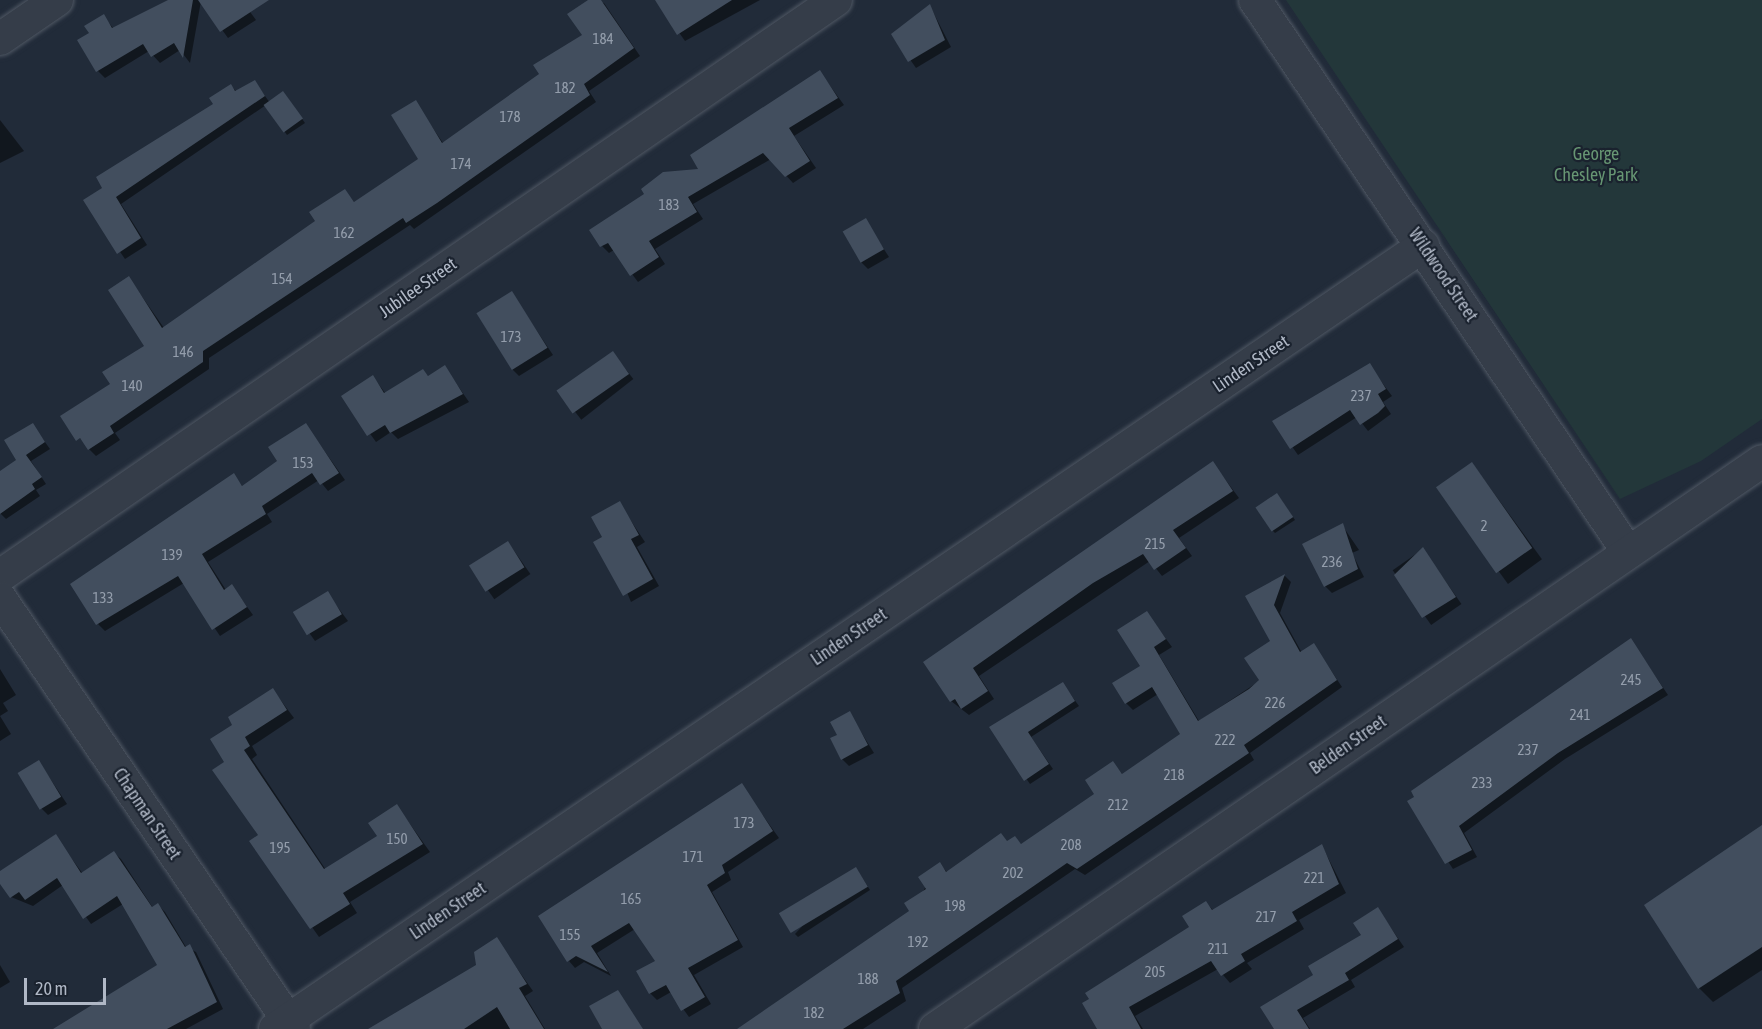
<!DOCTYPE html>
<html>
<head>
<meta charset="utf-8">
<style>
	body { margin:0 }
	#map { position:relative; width:1762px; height:1029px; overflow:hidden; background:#212b39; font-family:"Asap Condensed",sans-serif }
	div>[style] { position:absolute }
	.green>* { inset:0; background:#23373a }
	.shadow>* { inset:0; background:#0007; transform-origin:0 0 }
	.building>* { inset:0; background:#424e5e; transform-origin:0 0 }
	.roads { filter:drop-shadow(0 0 2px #505864) drop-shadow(0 0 2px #505864) }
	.minor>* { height:32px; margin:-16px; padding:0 16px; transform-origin:16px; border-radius:16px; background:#353d49 }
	span { translate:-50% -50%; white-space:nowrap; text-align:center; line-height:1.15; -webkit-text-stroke:4.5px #1a222e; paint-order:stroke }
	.number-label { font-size:15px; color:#949eac }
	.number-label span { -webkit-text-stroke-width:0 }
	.park-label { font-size:18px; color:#679673 }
	.street-label { font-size:18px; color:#b0b8c6 }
	.scale { position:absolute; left:24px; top:978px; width:82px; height:27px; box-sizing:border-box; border:3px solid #b0b8c6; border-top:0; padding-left:8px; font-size:18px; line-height:21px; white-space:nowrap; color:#b0b8c6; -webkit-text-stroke:4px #1a222e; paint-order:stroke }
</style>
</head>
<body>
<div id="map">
	<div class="green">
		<i style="clip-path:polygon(1286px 0,1762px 0,1762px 419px,1701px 461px,1620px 499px)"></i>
	</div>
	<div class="shadow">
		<i style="clip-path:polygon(171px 0,252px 0,245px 5px,256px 20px,228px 38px,201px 1px,190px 63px,180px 50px,160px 63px,149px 51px,105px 78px,98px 71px,91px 33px,103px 16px,114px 29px)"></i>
		<i style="clip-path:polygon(591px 0,604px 3px,640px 56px,589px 91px,596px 102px,414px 229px,410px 225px,209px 358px,209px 369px,115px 433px,120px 440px,96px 456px,89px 449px,62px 416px,112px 385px,146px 346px,129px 278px,164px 328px,317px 222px,345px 191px,355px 203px,420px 160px,415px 102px,443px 143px,541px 75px,584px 36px)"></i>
		<i style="clip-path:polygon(656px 0,760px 0,685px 41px)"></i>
		<i style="clip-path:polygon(930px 6px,951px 47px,916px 68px,893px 35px)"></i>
		<i style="clip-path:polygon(820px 72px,844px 105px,794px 136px,816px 168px,793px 183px,771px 159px,693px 204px,703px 219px,655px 249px,665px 264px,638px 282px,614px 250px,609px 253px,602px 246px,591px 230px,700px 171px)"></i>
		<i style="clip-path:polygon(255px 82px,270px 103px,286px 96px,305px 123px,287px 135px,266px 105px,121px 204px,147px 245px,125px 259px,85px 201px,215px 105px,231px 86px,237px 92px)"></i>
		<i style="clip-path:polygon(0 120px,24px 151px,0 163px)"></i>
		<i style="clip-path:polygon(865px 220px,889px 257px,868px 269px,861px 262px)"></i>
		<i style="clip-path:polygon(511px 292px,553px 355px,519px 376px,512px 369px)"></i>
		<i style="left:613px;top:353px;width:33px;height:66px;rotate:52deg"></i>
		<i style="clip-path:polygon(1369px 365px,1392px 396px,1383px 402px,1391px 414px,1368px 431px,1357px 417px,1298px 455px,1274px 421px)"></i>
		<i style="clip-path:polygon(445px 367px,469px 402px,398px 439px,391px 432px,376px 442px,343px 396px,373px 377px,386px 394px,422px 370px,429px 377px)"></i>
		<i style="clip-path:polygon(32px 424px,50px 449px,31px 461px,46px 484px,36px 490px,40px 496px,6px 519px,0 513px,0 473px,18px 460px)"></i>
		<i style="clip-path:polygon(306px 425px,345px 480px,328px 491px,319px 480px,267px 514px,272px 522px,208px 562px,226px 590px,232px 586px,253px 615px,220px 636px,184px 583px,105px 631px,98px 624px,234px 475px,243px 487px,279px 462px)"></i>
		<i style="clip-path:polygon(1213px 463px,1239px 498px,1179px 538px,1192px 556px,1162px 576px,1150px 561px,979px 676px,994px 699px,969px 715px,951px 701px,925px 662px)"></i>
		<i style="left:1472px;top:463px;width:119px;height:42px;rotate:54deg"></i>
		<i style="clip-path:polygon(1280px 498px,1295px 520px,1275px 533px,1272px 530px)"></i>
		<i style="clip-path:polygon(619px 503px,645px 542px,637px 547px,659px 586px,631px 602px,604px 537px)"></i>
		<i style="clip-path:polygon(1342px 525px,1359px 550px,1352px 553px,1364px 577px,1332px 593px,1325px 586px)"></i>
		<i style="left:508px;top:542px;width:39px;height:44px;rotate:55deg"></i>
		<i style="left:1423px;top:549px;width:67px;height:37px;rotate:55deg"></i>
		<i style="clip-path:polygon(1285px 576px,1291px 582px,1280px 613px,1302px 653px,1314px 645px,1342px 687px,1250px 753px,1254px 760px,1085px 875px,1075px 869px,902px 988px,906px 1001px,863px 1029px,738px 1029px,911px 912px,939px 864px,948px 873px,1015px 838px,1022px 845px,1096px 794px,1113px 763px,1123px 775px,1182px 734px,1158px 694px,1133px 710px,1126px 703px,1142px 666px,1147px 613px,1172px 647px,1159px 655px,1199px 721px,1261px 680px,1272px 641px,1247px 597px)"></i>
		<i style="clip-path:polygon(327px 593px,348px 621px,315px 641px,295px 613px)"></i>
		<i style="clip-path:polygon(1631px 640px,1668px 695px,1565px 759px,1464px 833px,1477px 857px,1453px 869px,1409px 802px)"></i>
		<i style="clip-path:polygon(0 669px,16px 695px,3px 703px,8px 711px,0 716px,11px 734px,0 741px)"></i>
		<i style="clip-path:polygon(1063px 684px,1079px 706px,1031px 737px,1053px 769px,1030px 784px,991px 728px)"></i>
		<i style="clip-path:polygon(273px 690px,294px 718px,252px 746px,257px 755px,252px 759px,326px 870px,379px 837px,397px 806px,430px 852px,350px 902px,357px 913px,319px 937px,251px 841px,260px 835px,226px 762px,234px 725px)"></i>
		<i style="clip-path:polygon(849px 713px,874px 753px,849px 766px,842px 759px,839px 736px)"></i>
		<i style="clip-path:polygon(39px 762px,67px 804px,48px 815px,41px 808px)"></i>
		<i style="clip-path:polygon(741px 785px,779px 838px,728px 872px,731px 880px,712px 892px,743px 947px,694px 975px,711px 1004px,689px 1017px,671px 992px,657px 1000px,650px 993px,657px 961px,635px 929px,597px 953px,611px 976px,584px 962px,575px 968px,569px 961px)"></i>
		<i style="clip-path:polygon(1762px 827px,1762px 970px,1713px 1002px,1699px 988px)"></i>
		<i style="clip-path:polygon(55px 836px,83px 874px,114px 853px,121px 859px,153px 908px,158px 905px,165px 912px,186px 947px,196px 952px,223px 1009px,186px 1029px,61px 1029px,159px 965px,123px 904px,91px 924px,63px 885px,33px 906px,11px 897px,0 873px)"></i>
		<i style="clip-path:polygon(1322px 846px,1346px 893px,1299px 920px,1304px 929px,1247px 963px,1252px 969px,1230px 983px,1218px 969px,1135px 1016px,1143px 1029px,1099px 1029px,1191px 927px,1206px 903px,1214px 911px)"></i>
		<i style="clip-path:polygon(856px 868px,870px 890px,798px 937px,795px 934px)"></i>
		<i style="clip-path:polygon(1378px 909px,1404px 947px,1351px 980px,1355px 987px,1303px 1018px,1310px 1029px,1275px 1029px,1316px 975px,1363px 935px)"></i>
		<i style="clip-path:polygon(496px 939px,533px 991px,525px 996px,545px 1029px,371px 1029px,477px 966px)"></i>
		<i style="clip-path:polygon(0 965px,10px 982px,0 988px)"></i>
	</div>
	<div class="building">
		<i style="clip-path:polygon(168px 0,193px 0,183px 58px,174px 43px,151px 57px,143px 44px,96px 72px,77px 40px,89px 33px,84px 26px,104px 14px,112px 28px)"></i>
		<i style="clip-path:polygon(198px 0,269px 0,220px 32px)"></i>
		<i style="clip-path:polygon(588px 0,601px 0,634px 48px,584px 84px,590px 95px,437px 203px,406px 223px,403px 218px,203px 351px,203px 362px,110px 426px,114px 433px,88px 450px,80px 438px,76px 441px,60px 416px,110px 384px,102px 372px,144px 346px,108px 290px,129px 276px,162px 328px,315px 221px,309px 212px,345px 189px,354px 202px,418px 159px,391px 115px,416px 100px,442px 143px,539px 74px,533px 65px,582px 35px,567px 14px)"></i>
		<i style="clip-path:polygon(655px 0,732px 0,677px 35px)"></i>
		<i style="clip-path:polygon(930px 4px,945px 40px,908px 62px,891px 34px)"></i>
		<i style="clip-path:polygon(820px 70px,838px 98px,789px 128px,810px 161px,785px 177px,763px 153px,688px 197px,697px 212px,649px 241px,659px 257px,630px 276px,608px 243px,600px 247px,589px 230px,644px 194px,641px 189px,663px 172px,698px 169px,690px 155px)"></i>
		<i style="clip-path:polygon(255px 80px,265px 96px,116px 197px,141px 238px,117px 254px,83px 200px,102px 188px,96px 177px,213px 104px,209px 98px,231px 84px,235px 91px)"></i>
		<i style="left:283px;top:91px;width:34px;height:24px;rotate:54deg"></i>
		<i style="left:866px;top:218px;width:36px;height:27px;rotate:60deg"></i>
		<i style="left:512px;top:291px;width:67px;height:42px;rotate:58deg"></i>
		<i style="left:613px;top:351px;width:28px;height:69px;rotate:55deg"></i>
		<i style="clip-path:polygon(1370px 363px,1386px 389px,1378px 394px,1385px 406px,1378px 413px,1360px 425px,1350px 410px,1290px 449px,1272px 421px)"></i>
		<i style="clip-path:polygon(445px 365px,463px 394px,390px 433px,385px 425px,367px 436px,341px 396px,373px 375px,384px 393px,423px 369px,428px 376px)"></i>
		<i style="clip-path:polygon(33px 423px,45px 442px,26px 455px,42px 477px,32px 484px,35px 489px,0 514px,0 471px,16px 460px,4px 440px)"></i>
		<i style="clip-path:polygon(306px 423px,339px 473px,320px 485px,312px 473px,262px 506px,266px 514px,202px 554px,224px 590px,232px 584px,247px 607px,212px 630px,178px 576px,96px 625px,70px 584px,234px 473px,242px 486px,277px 461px,268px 447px)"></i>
		<i style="clip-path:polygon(1213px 461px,1233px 491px,1173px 530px,1186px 548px,1154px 570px,1143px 554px,1093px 583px,973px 668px,988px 691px,961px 709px,955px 699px,950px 702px,923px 662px)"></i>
		<i style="left:1472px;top:462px;width:105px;height:44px;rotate:55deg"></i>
		<i style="left:1277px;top:493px;width:29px;height:26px;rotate:56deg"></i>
		<i style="clip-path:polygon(620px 501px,639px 535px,631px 539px,653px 579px,623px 596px,593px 542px,602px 537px,591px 517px)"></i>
		<i style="clip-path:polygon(1343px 523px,1358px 569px,1324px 587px,1302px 544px)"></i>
		<i style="left:508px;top:541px;width:31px;height:46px;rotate:58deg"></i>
		<i style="clip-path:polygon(1423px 547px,1456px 597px,1422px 618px,1394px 575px)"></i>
		<i style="clip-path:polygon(1285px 574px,1274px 605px,1300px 652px,1314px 643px,1337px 680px,1244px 745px,1249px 753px,1077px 869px,1067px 863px,896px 981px,900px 993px,843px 1029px,737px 1029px,909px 911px,904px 903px,926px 889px,918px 877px,940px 862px,946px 872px,1001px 833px,1007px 841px,1015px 836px,1021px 844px,1094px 794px,1085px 780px,1113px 761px,1122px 774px,1180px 734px,1152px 687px,1125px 704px,1112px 683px,1140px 666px,1117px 630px,1147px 611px,1166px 639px,1154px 647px,1198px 721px,1249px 689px,1259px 680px,1244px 658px,1270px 641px,1245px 596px)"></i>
		<i style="left:328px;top:591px;width:27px;height:41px;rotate:59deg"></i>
		<i style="clip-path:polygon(1631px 638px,1663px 688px,1558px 753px,1459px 826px,1472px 850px,1445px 864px,1407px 801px,1414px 797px,1411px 791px)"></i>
		<i style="clip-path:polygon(1063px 682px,1075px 701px,1028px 732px,1049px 764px,1024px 781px,989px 727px)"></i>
		<i style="clip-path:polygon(273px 688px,287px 710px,245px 737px,250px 746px,244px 750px,324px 869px,377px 836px,368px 823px,397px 804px,423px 844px,343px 893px,350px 904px,310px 929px,249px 841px,258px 835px,212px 770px,224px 762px,210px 739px,232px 725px,228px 717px)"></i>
		<i style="clip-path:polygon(850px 711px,868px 745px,841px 760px,830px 738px,837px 735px,830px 722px)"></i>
		<i style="left:39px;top:760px;width:43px;height:25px;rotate:59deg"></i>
		<i style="clip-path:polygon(742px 783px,773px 831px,722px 865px,725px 873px,707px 885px,738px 940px,688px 968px,705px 997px,681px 1011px,666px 985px,649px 994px,636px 971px,655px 961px,629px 923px,591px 946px,608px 972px,576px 956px,567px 962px,538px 916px)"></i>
		<i style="clip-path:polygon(1762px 825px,1762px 947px,1698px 989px,1644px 905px)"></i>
		<i style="clip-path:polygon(56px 834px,81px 873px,114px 851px,152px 907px,158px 903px,185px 947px,190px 944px,217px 1002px,167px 1029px,53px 1029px,157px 965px,117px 896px,83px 919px,57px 878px,25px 900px,19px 892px,10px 898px,0 884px,0 871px)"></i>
		<i style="clip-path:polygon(1322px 844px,1339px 884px,1292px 912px,1297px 921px,1241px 954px,1245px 961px,1221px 976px,1211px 961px,1129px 1007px,1141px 1029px,1097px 1029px,1082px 1003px,1089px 999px,1085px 993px,1189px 927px,1182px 916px,1206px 901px,1212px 910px)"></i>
		<i style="left:856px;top:867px;width:23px;height:90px;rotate:59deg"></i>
		<i style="clip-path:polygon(1378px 907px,1398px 939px,1345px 973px,1349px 980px,1297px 1010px,1309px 1029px,1274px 1029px,1260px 1007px,1313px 975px,1308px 966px,1361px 935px,1353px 923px)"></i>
		<i style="clip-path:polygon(497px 937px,527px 984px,519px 988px,544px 1029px,510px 1029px,497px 1007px,464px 1029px,368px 1029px,476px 965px,474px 952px)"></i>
		<i style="clip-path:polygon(618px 990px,643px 1029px,602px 1029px,589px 1006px)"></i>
	</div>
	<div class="roads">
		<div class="minor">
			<i style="left:1255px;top:0;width:666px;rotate:55.95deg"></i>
			<i style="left:0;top:39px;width:69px;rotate:-34.4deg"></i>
			<i style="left:0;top:576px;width:1015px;rotate:-34.57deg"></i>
			<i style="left:0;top:598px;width:522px;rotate:55.7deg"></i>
			<i style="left:275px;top:1029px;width:1390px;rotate:-34.3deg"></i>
			<i style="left:935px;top:1029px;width:1003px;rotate:-34.48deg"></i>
		</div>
	</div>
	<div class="number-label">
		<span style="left:603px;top:39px">184</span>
		<span style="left:565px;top:88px">182</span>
		<span style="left:510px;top:117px">178</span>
		<span style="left:461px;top:164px">174</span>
		<span style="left:669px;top:205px">183</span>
		<span style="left:344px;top:233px">162</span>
		<span style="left:282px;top:279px">154</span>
		<span style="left:511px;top:337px">173</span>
		<span style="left:183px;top:352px">146</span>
		<span style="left:132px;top:386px">140</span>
		<span style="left:1361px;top:396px">237</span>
		<span style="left:303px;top:463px">153</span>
		<span style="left:1484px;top:526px">2</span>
		<span style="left:1155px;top:544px">215</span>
		<span style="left:172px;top:555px">139</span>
		<span style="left:1332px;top:562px">236</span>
		<span style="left:103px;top:598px">133</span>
		<span style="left:1631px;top:680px">245</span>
		<span style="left:1275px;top:703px">226</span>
		<span style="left:1580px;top:715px">241</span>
		<span style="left:1225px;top:740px">222</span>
		<span style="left:1528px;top:750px">237</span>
		<span style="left:1174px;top:775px">218</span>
		<span style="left:1482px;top:783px">233</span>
		<span style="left:1118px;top:805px">212</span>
		<span style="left:744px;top:823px">173</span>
		<span style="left:397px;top:839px">150</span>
		<span style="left:1071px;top:845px">208</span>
		<span style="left:280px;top:848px">195</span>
		<span style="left:693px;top:857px">171</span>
		<span style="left:1013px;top:873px">202</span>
		<span style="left:1314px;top:878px">221</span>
		<span style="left:631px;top:899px">165</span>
		<span style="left:955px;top:906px">198</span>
		<span style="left:1266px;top:917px">217</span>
		<span style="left:570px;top:935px">155</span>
		<span style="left:918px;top:942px">192</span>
		<span style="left:1218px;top:949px">211</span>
		<span style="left:1155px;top:972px">205</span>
		<span style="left:868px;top:979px">188</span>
		<span style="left:814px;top:1013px">182</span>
	</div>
	<div class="park-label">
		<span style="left:1596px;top:165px">George<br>Chesley Park</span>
	</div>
	<div class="street-label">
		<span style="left:1443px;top:275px;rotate:56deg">Wildwood Street</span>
		<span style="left:418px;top:288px;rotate:-35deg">Jubilee Street</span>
		<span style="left:1251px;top:364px;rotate:-34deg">Linden Street</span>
		<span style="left:849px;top:637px;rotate:-34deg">Linden Street</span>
		<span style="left:1348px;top:745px;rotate:-35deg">Belden Street</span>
		<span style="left:147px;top:814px;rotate:56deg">Chapman Street</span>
		<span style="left:448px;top:911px;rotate:-34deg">Linden Street</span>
	</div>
	<div class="scale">20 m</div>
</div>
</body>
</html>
